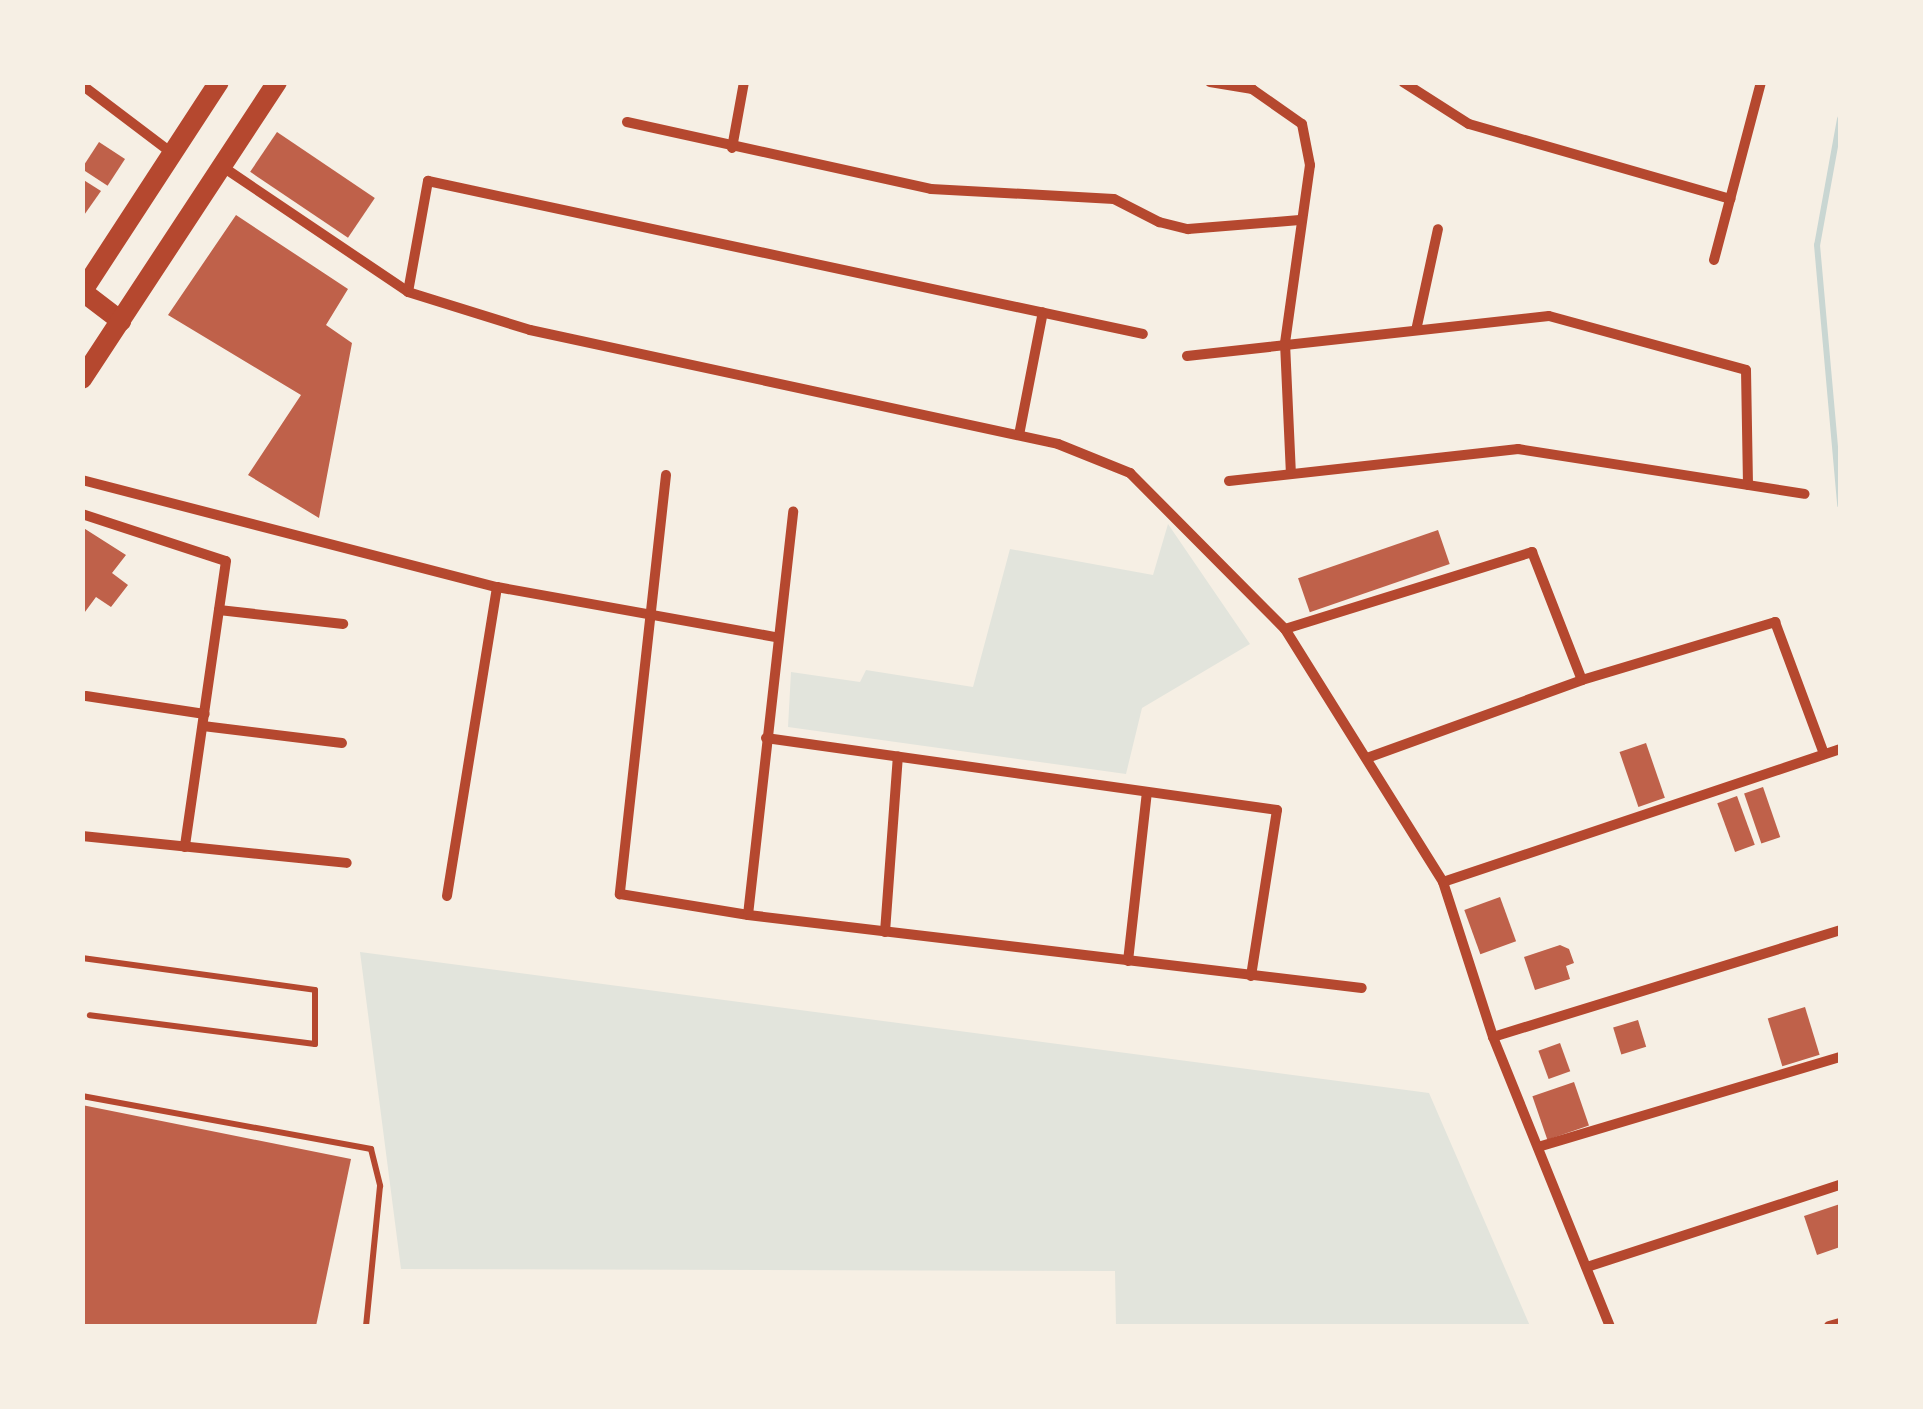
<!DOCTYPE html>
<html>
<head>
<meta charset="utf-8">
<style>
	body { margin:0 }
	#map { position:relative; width:1923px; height:1409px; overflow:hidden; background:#f6efe4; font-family:Montserrat,sans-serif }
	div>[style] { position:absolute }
	.green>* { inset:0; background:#e2e4dc }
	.stream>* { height:6px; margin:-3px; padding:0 3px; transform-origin:3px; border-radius:3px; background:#c9d6d2 }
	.building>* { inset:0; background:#bf614a; transform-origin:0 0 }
	.service>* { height:6px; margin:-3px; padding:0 3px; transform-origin:3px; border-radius:3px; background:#b5482f }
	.minor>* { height:10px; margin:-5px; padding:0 5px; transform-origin:5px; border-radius:5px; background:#b5482f }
	.primary>* { height:20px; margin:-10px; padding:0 10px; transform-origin:10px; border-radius:10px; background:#b5482f }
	span { translate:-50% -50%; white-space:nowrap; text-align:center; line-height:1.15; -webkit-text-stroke:10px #f6efe4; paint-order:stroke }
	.frame { position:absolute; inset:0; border:85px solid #f6efe4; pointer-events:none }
</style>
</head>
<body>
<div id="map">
	<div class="green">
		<i style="clip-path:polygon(1168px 524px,1250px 644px,1142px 708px,1126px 774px,788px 727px,791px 672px,860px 682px,866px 670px,973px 687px,1010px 549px,1153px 575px)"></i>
		<i style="clip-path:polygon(360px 952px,1429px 1093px,1530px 1326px,1116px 1326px,1115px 1271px,401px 1269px)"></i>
	</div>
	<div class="stream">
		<i style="left:1840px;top:119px;width:128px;rotate:100.3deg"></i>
		<i style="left:1817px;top:245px;width:261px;rotate:84.9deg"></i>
	</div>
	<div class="building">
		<i style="left:277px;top:132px;width:118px;height:48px;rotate:34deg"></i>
		<i style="left:99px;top:142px;width:31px;height:32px;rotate:33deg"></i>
		<i style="clip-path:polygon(82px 179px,101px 191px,82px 218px)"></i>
		<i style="clip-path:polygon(236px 215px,348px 289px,326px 325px,352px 343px,319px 518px,248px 475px,301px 395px,168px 315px)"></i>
		<i style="clip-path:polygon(82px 527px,126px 555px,112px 573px,128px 585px,111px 607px,96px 597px,82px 616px)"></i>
		<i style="left:1438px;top:530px;width:36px;height:148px;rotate:71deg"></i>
		<i style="left:1646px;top:743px;width:58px;height:28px;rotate:71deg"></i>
		<i style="left:1763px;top:787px;width:53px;height:20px;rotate:71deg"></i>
		<i style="left:1737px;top:796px;width:52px;height:21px;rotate:70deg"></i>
		<i style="left:1500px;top:897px;width:47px;height:38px;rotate:70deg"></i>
		<i style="clip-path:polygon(1560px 945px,1569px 949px,1574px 963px,1566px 966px,1570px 979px,1535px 990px,1524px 957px)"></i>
		<i style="left:1805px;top:1007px;width:50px;height:39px;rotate:73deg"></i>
		<i style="left:1638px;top:1020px;width:28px;height:26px;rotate:73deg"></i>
		<i style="left:1560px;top:1043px;width:30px;height:23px;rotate:70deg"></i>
		<i style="left:1574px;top:1082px;width:46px;height:44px;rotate:71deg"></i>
		<i style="clip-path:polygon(82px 1105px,351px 1159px,316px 1326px,82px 1326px)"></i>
		<i style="clip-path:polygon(1840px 1204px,1840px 1247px,1817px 1255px,1804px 1216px)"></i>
	</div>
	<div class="service">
		<i style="left:82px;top:958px;width:235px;rotate:7.8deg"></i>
		<i style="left:315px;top:990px;width:54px;rotate:90deg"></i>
		<i style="left:315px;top:1044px;width:227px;rotate:-172.7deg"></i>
		<i style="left:82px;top:1096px;width:294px;rotate:10.4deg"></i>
		<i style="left:371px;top:1149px;width:38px;rotate:76deg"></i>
		<i style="left:380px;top:1186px;width:141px;rotate:95.7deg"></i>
	</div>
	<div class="minor">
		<i style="left:1210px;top:82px;width:43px;rotate:9.5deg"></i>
		<i style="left:1252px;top:89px;width:61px;rotate:35deg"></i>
		<i style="left:1302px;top:124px;width:42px;rotate:79deg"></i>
		<i style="left:1310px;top:165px;width:180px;rotate:98deg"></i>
		<i style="left:1285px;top:343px;width:130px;rotate:87.4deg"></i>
		<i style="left:1403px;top:82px;width:78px;rotate:32.5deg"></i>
		<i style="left:1469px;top:124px;width:272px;rotate:16deg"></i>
		<i style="left:82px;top:85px;width:113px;rotate:37.1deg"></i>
		<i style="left:627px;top:122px;width:311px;rotate:12.4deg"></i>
		<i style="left:931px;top:189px;width:183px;rotate:3.1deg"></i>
		<i style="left:1114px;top:199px;width:51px;rotate:27.1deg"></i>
		<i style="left:1159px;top:222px;width:30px;rotate:14deg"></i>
		<i style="left:1188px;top:229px;width:112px;rotate:-4.6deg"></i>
		<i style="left:732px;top:148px;width:67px;rotate:-79.7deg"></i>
		<i style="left:223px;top:167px;width:223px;rotate:34deg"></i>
		<i style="left:408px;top:292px;width:128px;rotate:17.3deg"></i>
		<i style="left:530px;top:330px;width:540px;rotate:12.18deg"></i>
		<i style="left:1058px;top:444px;width:78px;rotate:21.9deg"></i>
		<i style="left:1130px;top:473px;width:220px;rotate:45.2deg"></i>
		<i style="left:1285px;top:629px;width:298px;rotate:58deg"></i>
		<i style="left:1443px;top:882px;width:163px;rotate:72.1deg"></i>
		<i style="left:1493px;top:1037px;width:312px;rotate:68deg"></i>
		<i style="left:1714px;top:260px;width:184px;rotate:-75.2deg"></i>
		<i style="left:408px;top:292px;width:113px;rotate:-79.8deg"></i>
		<i style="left:428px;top:181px;width:731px;rotate:12.08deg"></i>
		<i style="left:1417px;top:326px;width:99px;rotate:-77.8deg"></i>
		<i style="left:1187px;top:356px;width:364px;rotate:-6.3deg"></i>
		<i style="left:1549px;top:316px;width:204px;rotate:15.3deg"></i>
		<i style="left:1746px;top:370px;width:115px;rotate:89deg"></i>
		<i style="left:1019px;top:435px;width:125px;rotate:-79deg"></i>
		<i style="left:666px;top:475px;width:422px;rotate:96.3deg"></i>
		<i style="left:620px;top:894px;width:130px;rotate:9.3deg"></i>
		<i style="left:748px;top:915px;width:618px;rotate:6.78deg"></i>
		<i style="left:82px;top:480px;width:429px;rotate:14.5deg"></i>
		<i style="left:497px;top:587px;width:283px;rotate:10.2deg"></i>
		<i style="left:1229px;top:481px;width:291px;rotate:-6.3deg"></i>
		<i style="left:1518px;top:449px;width:290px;rotate:8.9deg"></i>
		<i style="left:82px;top:514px;width:151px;rotate:18.1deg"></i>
		<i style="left:226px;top:561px;width:289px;rotate:98.2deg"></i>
		<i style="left:219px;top:610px;width:125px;rotate:6.4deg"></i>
		<i style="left:1285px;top:629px;width:259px;rotate:-17.3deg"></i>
		<i style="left:1532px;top:552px;width:137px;rotate:68.7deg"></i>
		<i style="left:86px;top:696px;width:120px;rotate:8.6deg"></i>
		<i style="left:203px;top:726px;width:140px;rotate:7deg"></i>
		<i style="left:766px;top:738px;width:516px;rotate:8.02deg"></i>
		<i style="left:1277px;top:810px;width:168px;rotate:98.9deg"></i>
		<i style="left:1367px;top:758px;width:229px;rotate:-19.9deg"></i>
		<i style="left:1582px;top:680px;width:202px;rotate:-16.7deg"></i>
		<i style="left:1775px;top:622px;width:141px;rotate:69.6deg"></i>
		<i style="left:82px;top:836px;width:266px;rotate:5.8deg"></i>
		<i style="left:1443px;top:882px;width:419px;rotate:-18.5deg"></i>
		<i style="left:447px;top:896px;width:313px;rotate:-80.8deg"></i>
		<i style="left:748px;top:915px;width:406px;rotate:-83.6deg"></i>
		<i style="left:885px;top:932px;width:176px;rotate:-85.8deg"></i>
		<i style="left:1128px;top:961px;width:170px;rotate:-83.6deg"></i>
		<i style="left:1493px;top:1037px;width:363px;rotate:-17.1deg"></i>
		<i style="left:1538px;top:1147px;width:315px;rotate:-16.6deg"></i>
		<i style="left:1587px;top:1267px;width:266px;rotate:-18deg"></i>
		<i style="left:1829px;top:1326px;width:11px;rotate:-15deg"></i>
	</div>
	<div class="primary">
		<i style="left:82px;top:292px;width:251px;rotate:-56.9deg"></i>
		<i style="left:83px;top:292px;width:48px;rotate:37.3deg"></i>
		<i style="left:82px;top:379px;width:355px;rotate:-56.7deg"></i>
	</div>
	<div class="frame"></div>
</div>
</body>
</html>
